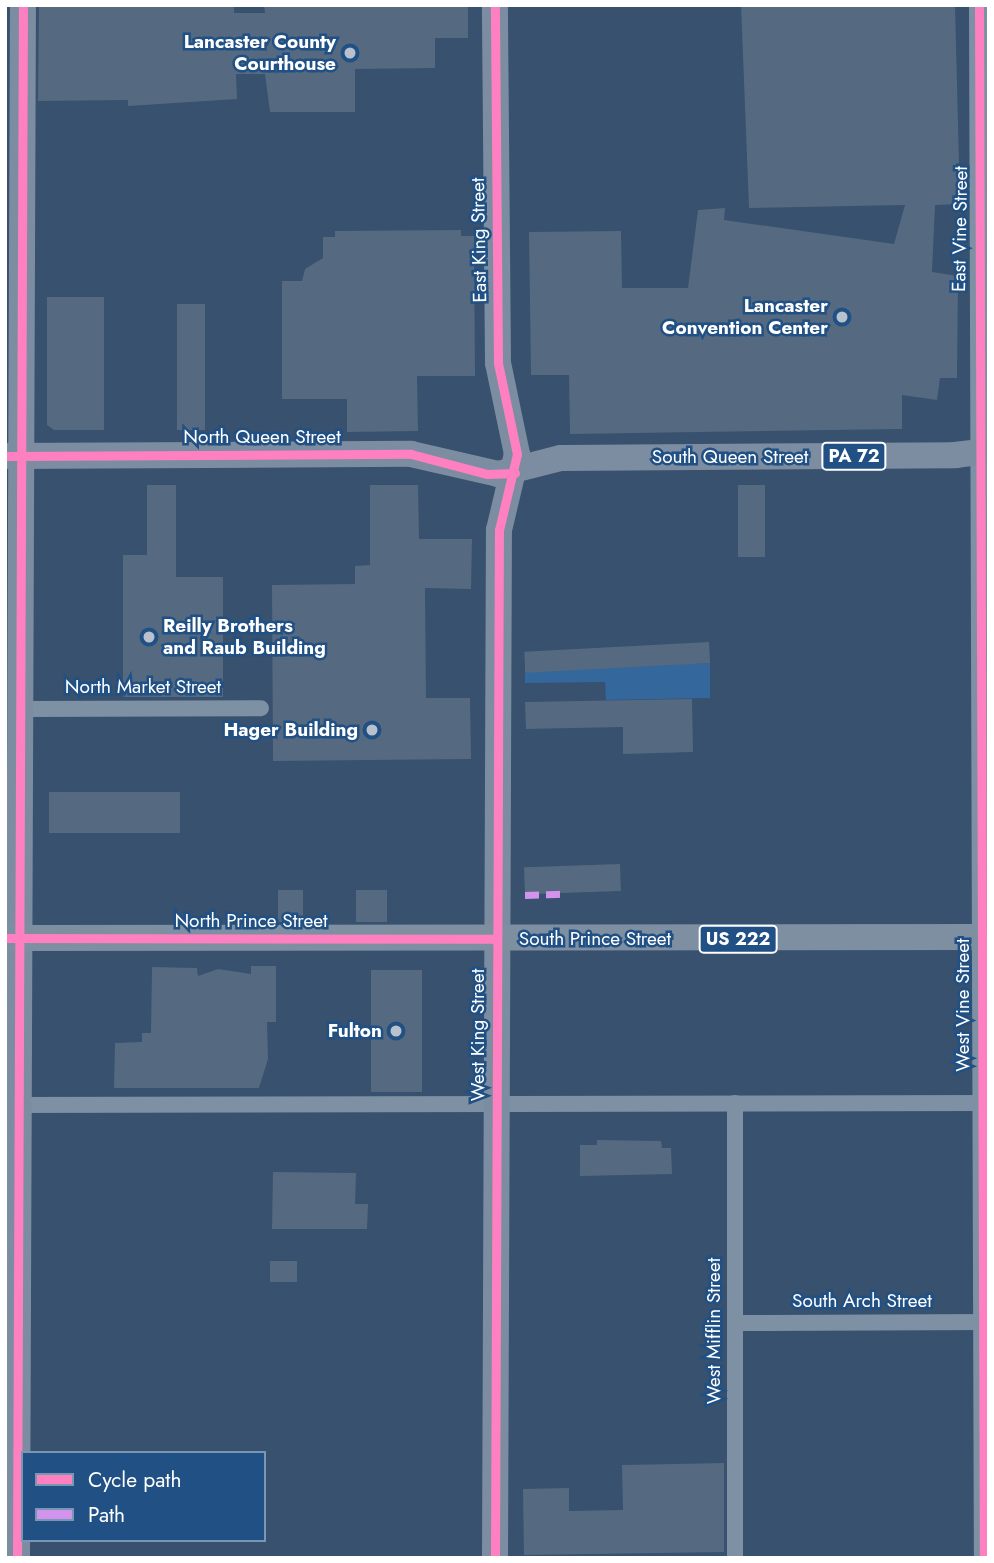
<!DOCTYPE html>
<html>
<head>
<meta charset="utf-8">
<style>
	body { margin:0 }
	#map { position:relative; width:994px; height:1563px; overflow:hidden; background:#37516e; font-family:Jost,sans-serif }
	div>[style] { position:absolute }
	.green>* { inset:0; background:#34679b }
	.building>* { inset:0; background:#556a80; transform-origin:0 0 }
	.minor>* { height:16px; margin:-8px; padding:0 8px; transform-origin:8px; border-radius:8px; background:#7e90a4 }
	.tertiary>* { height:21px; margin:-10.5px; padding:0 10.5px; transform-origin:10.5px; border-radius:10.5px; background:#7e90a4 }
	.primary>* { height:26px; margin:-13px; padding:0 13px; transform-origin:13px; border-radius:13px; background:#7d8da1 }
	.trunk>* { height:26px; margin:-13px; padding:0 13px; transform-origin:13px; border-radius:13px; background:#7e8fa2 }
	.quiet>* { height:7px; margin-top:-3.5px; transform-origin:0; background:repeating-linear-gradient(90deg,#d193ec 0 14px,transparent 0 21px) }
	.cycleway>* { height:9px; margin:-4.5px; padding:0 4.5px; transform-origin:4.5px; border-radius:4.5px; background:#ff80c0 }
	.dots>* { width:19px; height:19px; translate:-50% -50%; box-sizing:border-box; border:4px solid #205084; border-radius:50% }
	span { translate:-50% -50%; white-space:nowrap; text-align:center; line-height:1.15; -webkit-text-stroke:5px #205084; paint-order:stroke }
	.shield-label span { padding:2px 5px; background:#205084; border:2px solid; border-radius:5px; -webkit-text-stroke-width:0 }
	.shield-label { font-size:18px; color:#fff; font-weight:700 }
	.poi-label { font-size:19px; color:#fff; font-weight:700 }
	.right { translate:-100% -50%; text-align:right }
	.left { translate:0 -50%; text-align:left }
	.street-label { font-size:19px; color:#fff }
	.frame { position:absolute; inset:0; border:7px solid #fff; pointer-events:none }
	.legend { position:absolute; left:21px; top:1451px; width:245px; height:91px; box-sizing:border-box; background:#205084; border:2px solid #7996b5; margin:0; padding:9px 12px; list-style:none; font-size:21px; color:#fff }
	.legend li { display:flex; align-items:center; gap:14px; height:35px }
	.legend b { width:35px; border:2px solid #7996b5 }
</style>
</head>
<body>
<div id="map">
	<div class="green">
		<i style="clip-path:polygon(710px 663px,710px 698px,606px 700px,605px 682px,525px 683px,525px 667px)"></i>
	</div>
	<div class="building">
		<i style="clip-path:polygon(234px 5px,234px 13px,265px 13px,264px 5px,468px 5px,468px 38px,435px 38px,435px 68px,355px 69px,355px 112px,270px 112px,265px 74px,236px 74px,237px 99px,128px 106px,128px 100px,38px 101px,39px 6px)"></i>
		<i style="clip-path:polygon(741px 5px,955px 5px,960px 204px,935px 205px,932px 272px,958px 276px,957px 378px,940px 378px,937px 400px,902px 395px,902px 429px,570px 434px,569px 375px,531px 375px,529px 232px,621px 231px,622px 288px,688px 288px,698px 210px,725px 208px,724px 220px,894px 244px,905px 205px,749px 208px)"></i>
		<i style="clip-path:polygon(461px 230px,461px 236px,474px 236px,475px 376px,417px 376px,418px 431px,347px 432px,347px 399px,282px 399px,282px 281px,302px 281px,305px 269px,323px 258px,323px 237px,335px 237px,335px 231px)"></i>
		<i style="clip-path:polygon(47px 297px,104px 297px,104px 430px,54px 430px,47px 425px)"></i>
		<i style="left:177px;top:304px;width:28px;height:126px"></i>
		<i style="clip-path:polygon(147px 485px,176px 485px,176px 577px,223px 577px,223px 697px,123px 697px,123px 555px,147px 555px)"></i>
		<i style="clip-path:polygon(370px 485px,418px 485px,419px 539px,472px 539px,471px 589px,425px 588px,426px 698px,470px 698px,471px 759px,273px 761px,272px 585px,355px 584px,355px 566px,370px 565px)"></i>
		<i style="left:738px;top:485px;width:27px;height:72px"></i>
		<i style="left:709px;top:642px;width:21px;height:185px;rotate:87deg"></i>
		<i style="clip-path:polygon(692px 699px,693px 752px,623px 754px,623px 727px,526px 729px,525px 702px)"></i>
		<i style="left:49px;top:792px;width:131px;height:41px"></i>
		<i style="left:620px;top:864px;width:27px;height:96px;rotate:88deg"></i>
		<i style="left:303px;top:890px;width:32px;height:25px;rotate:90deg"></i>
		<i style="left:356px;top:890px;width:31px;height:32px"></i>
		<i style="clip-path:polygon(251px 966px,276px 966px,276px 1022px,267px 1022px,268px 1059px,259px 1088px,114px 1088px,115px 1043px,142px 1042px,142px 1033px,151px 1033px,152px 967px,197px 968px,198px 976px,218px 969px,251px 974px)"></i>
		<i style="left:371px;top:970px;width:51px;height:122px"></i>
		<i style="clip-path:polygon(597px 1140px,661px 1141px,662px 1148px,671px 1148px,672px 1174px,580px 1176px,580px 1145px,597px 1145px)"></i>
		<i style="clip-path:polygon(273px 1172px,356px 1173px,355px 1204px,368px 1204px,367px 1229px,272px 1229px)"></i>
		<i style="left:270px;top:1261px;width:27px;height:21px"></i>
		<i style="clip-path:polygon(724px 1463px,724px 1552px,524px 1555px,523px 1489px,569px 1488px,569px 1511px,623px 1510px,622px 1465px)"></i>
	</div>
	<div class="minor">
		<i style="left:24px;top:709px;width:237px;rotate:-0.2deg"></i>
		<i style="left:5px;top:1105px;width:984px;rotate:-0.12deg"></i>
		<i style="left:735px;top:1323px;width:254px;rotate:-0.2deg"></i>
		<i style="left:735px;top:1558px;width:455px;rotate:-90deg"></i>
	</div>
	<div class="tertiary">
		<i style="left:979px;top:5px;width:1553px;rotate:89.82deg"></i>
	</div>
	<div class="primary">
		<i style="left:5px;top:456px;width:406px;rotate:-0.3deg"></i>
		<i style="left:411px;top:454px;width:89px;rotate:12.9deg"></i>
		<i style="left:498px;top:474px;width:65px;rotate:-14.3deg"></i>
		<i style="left:561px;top:458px;width:394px;rotate:-0.4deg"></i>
		<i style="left:955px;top:455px;width:34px;rotate:-7deg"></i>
		<i style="left:17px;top:1558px;width:1553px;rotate:-89.78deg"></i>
		<i style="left:495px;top:1558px;width:1028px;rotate:-89.78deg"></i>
		<i style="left:499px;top:530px;width:78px;rotate:-76.7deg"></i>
		<i style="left:517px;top:454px;width:93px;rotate:-101.8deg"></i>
		<i style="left:498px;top:363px;width:358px;rotate:-90.5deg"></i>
	</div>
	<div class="trunk">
		<i style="left:5px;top:938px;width:984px;rotate:-0.06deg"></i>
	</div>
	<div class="quiet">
		<i style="left:525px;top:895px;width:38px;rotate:-2deg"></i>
	</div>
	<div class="cycleway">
		<i style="left:979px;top:5px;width:1553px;rotate:89.82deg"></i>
		<i style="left:5px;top:456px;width:406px;rotate:-0.3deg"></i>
		<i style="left:411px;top:454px;width:79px;rotate:14.7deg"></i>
		<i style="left:487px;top:474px;width:28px;rotate:-2deg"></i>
		<i style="left:5px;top:938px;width:491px;rotate:0.1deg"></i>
		<i style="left:17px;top:1558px;width:1553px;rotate:-89.78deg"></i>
		<i style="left:495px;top:1558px;width:1028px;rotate:-89.78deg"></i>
		<i style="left:499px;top:530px;width:78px;rotate:-76.7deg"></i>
		<i style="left:517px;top:454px;width:93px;rotate:-101.8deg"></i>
		<i style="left:498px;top:363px;width:358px;rotate:-90.5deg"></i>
	</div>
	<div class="dots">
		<i style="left:350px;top:53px;background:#b9c2cc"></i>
		<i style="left:842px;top:317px;background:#b9c2cc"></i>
		<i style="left:149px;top:637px;background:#b9c2cc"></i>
		<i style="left:372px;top:730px;background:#b9c2cc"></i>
		<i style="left:396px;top:1031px;background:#b9c2cc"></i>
	</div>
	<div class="shield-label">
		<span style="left:854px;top:456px">PA 72</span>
		<span style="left:738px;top:939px">US 222</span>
	</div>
	<div class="poi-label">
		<span class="right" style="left:336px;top:53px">Lancaster County<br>Courthouse</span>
		<span class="right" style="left:828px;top:317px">Lancaster<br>Convention Center</span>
		<span class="left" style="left:163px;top:637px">Reilly Brothers<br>and Raub Building</span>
		<span class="right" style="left:358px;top:730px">Hager Building</span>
		<span class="right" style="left:382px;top:1031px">Fulton</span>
	</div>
	<div class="street-label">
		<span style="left:960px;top:229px;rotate:-89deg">East Vine Street</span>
		<span style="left:479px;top:240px;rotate:-91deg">East King Street</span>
		<span style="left:262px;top:437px">North Queen Street</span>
		<span style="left:730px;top:457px">South Queen Street</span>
		<span style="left:143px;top:687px">North Market Street</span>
		<span style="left:251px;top:921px">North Prince Street</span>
		<span style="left:595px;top:939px">South Prince Street</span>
		<span style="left:963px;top:1005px;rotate:-90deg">West Vine Street</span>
		<span style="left:478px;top:1035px;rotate:-90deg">West King Street</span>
		<span style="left:862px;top:1301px">South Arch Street</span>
		<span style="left:714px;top:1331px;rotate:-90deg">West Mifflin Street</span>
	</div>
	<div class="frame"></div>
	<ul class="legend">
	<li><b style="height:9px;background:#ff80c0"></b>Cycle path</li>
	<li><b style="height:9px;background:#d193ec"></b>Path</li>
	</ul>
</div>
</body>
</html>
